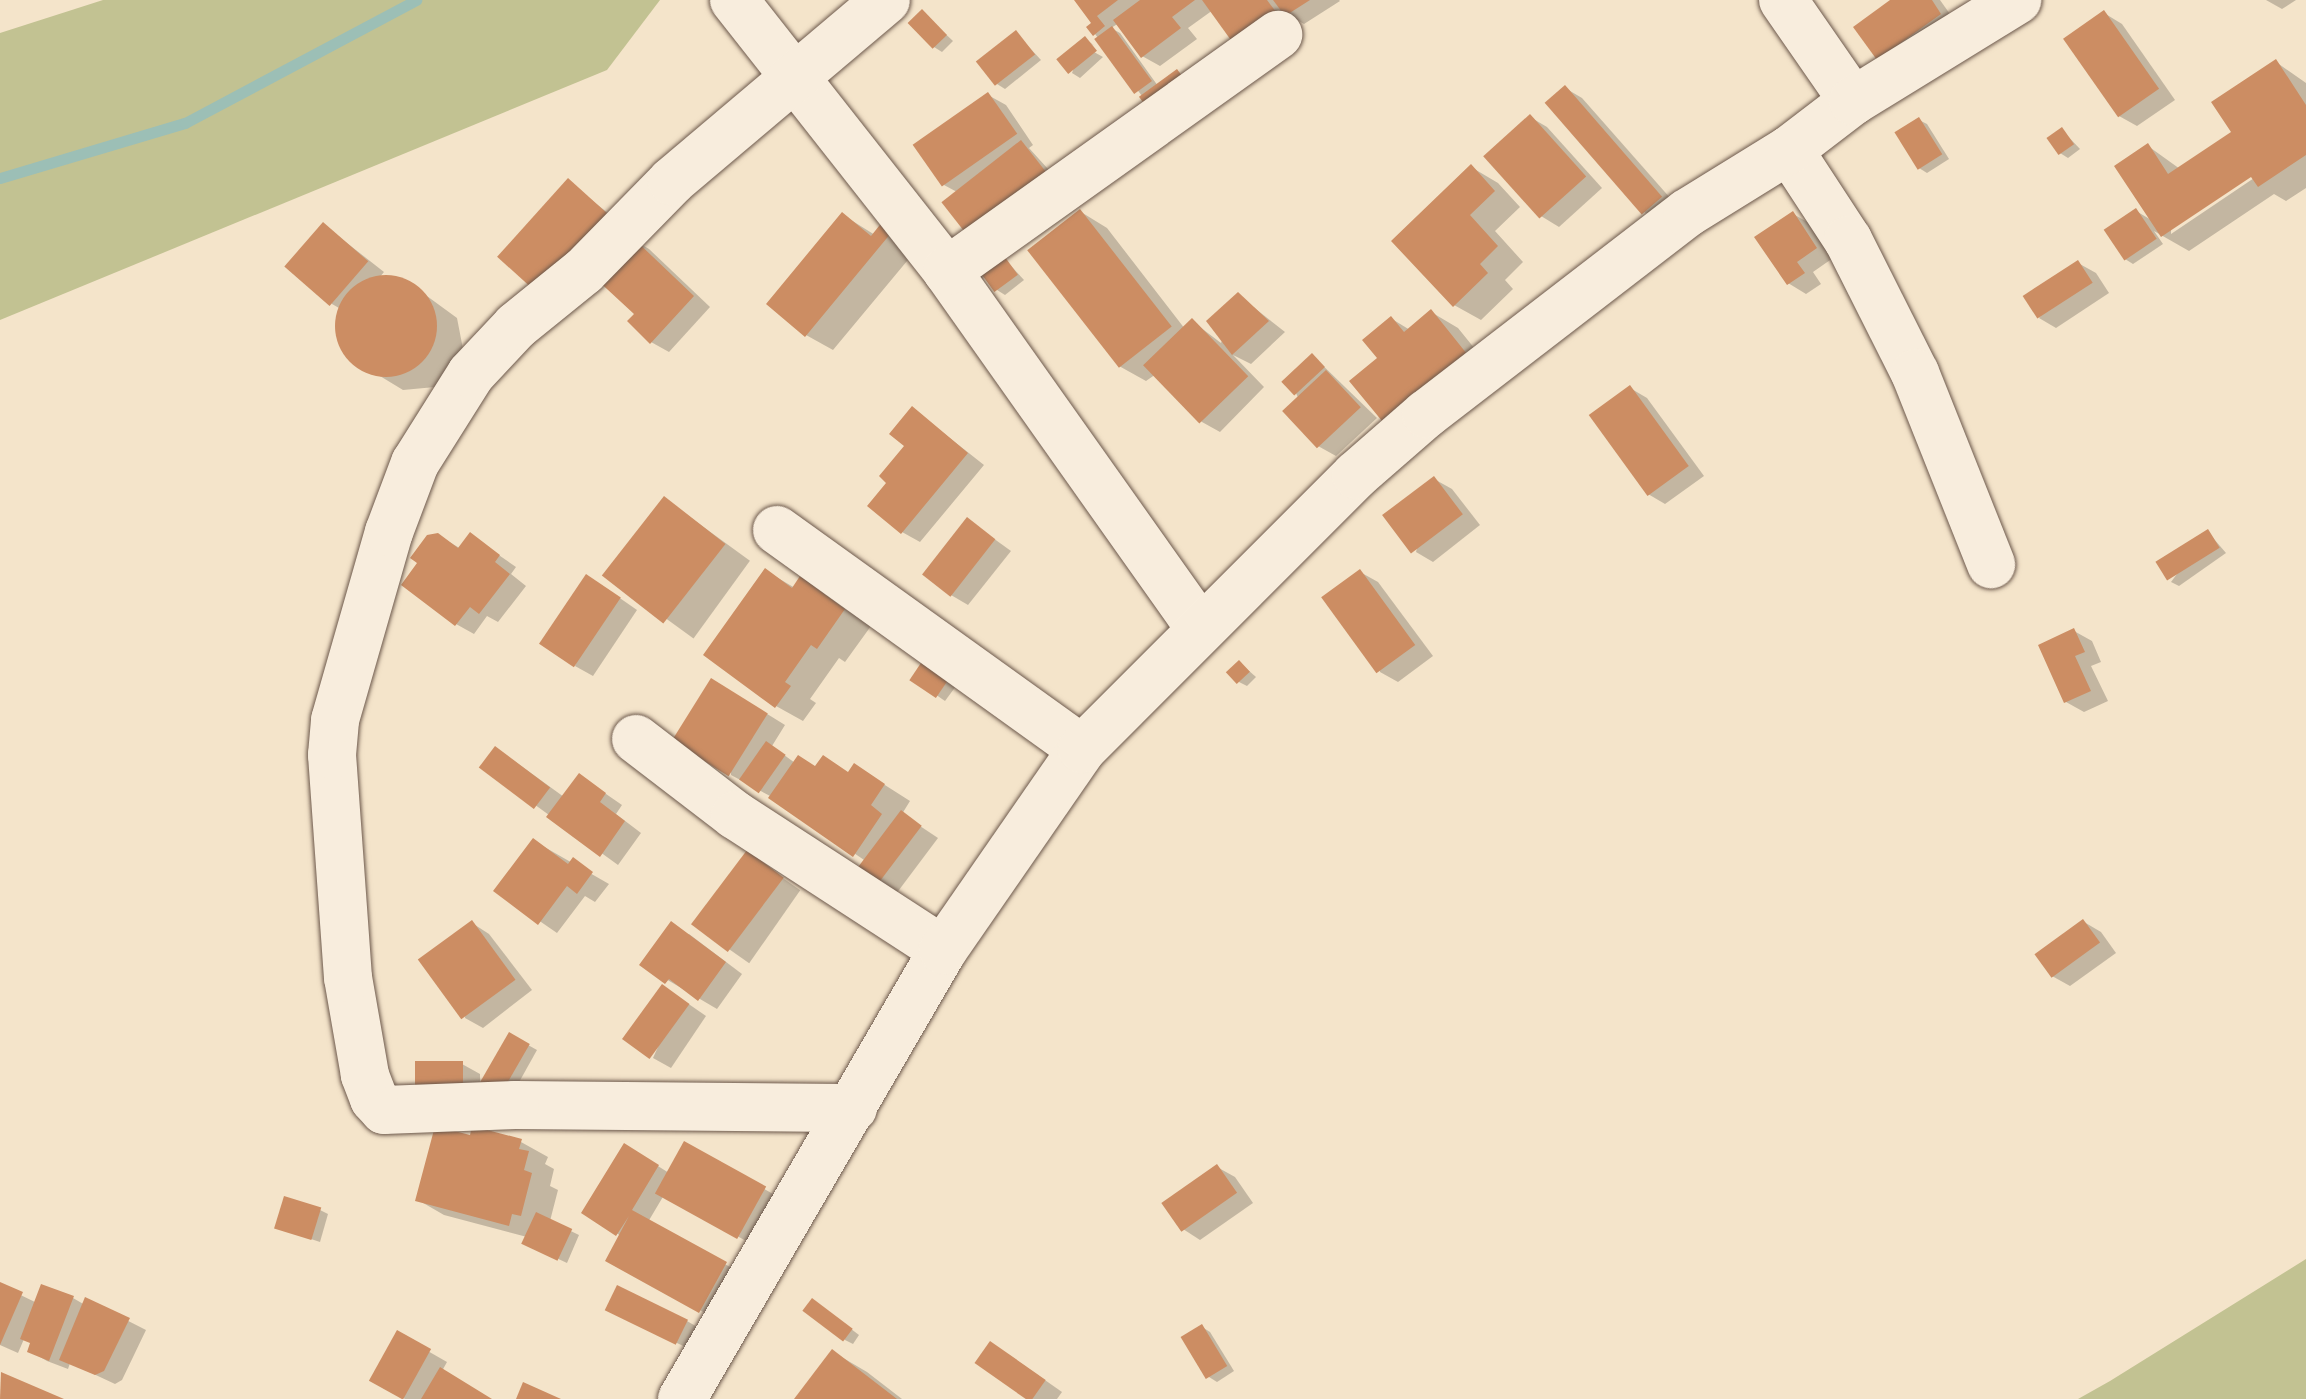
<!DOCTYPE html>
<html>
<head>
<meta charset="utf-8">
<style>
	body { margin:0 }
	#map { position:relative; width:2306px; height:1399px; overflow:hidden; background:#f4e4ca; font-family:"IM FELL English",serif }
	div>[style] { position:absolute }
	.green>* { inset:0; background:#c2c292 }
	.shadow>* { inset:0; background:#0003; transform-origin:0 0 }
	.stream>* { height:11px; margin:-5.5px; padding:0 5.5px; transform-origin:5.5px; border-radius:5.5px; background:#9cbfb6 }
	.building>* { inset:0; background:#cc8d63; transform-origin:0 0 }
	.round { border-radius:50% }
	.roads { filter:drop-shadow(0 0 2px #6c584b) drop-shadow(0 0 2px #6c584b) }
	.minor>* { height:48px; margin:-24px; padding:0 24px; transform-origin:24px; border-radius:24px; background:#f8eddd }
	span { translate:-50% -50%; white-space:nowrap; text-align:center; line-height:1.15; -webkit-text-stroke:10px #f8eddd; paint-order:stroke }
</style>
</head>
<body>
<div id="map">
	<div class="green">
		<i style="clip-path:polygon(103px 0,660px 0,607px 70px,0 320px,0 33px)"></i>
		<i style="clip-path:polygon(2306px 1259px,2306px 1399px,2078px 1399px,2110px 1381px)"></i>
	</div>
	<div class="shadow">
		<i style="clip-path:polygon(1077px 0,1339px 0,1340px 1px,1304px 24px,1285px 13px,1213px 10px,1188px 28px,1197px 39px,1160px 66px,1142px 56px,1119px 23px,1111px 28px,1120px 33px,1158px 86px,1177px 72px,1185px 77px,1142px 96px,1095px 34px,1095px 22px)"></i>
		<i style="clip-path:polygon(1895px 0,1940px 0,1957px 24px,1879px 58px)"></i>
		<i style="clip-path:polygon(2266px 0,2296px 0,2282px 9px)"></i>
		<i style="clip-path:polygon(922px 12px,953px 41px,942px 52px,934px 47px)"></i>
		<i style="clip-path:polygon(2104px 13px,2122px 24px,2175px 100px,2137px 126px,2119px 116px)"></i>
		<i style="clip-path:polygon(1016px 33px,1041px 60px,1005px 89px,997px 84px)"></i>
		<i style="clip-path:polygon(1085px 39px,1095px 46px,1088px 42px,1085px 47px,1103px 57px,1080px 78px,1072px 73px)"></i>
		<i style="clip-path:polygon(evenodd,2276px 62px,2306px 83px,2306px 188px,2286px 201px,2274px 194px,2189px 251px,2154px 231px,2163px 244px,2133px 264px,2125px 259px,2136px 211px,2153px 221px,2148px 146px,2180px 169px,2234px 132px,2276px 62px,2260px 168px,2263px 172px,2171px 234px,2171px 228px,2260px 168px)"></i>
		<i style="clip-path:polygon(1565px 88px,1582px 98px,1679px 208px,1662px 222px,1644px 212px)"></i>
		<i style="clip-path:polygon(988px 95px,1006px 105px,1033px 145px,1029px 148px,1067px 190px,957px 192px,944px 185px)"></i>
		<i style="clip-path:polygon(1530px 117px,1547px 127px,1602px 188px,1559px 227px,1541px 216px)"></i>
		<i style="clip-path:polygon(1919px 120px,1927px 124px,1949px 159px,1927px 173px,1919px 168px)"></i>
		<i style="clip-path:polygon(2062px 130px,2080px 149px,2068px 158px,2060px 153px)"></i>
		<i style="clip-path:polygon(1471px 167px,1498px 183px,1520px 207px,1495px 231px,1523px 262px,1505px 280px,1513px 289px,1481px 320px,1454px 305px)"></i>
		<i style="clip-path:polygon(568px 181px,624px 226px,558px 302px)"></i>
		<i style="clip-path:polygon(1081px 212px,1107px 228px,1185px 329px,1192px 321px,1221px 343px,1238px 295px,1285px 332px,1251px 364px,1233px 355px,1264px 387px,1220px 432px,1202px 422px,1156px 374px,1146px 381px,1119px 366px)"></i>
		<i style="clip-path:polygon(1793px 214px,1811px 224px,1833px 258px,1813px 272px,1821px 284px,1806px 294px,1788px 283px)"></i>
		<i style="clip-path:polygon(843px 215px,875px 235px,892px 215px,927px 237px,833px 350px,806px 335px)"></i>
		<i style="clip-path:polygon(324px 225px,384px 272px,379px 278px,405px 280px,457px 318px,463px 349px,435px 387px,403px 390px,347px 356px,339px 342px,339px 308px,332px 304px)"></i>
		<i style="clip-path:polygon(632px 239px,649px 249px,710px 307px,669px 352px,651px 342px,637px 314px)"></i>
		<i style="clip-path:polygon(1002px 256px,1024px 280px,1005px 295px,997px 290px)"></i>
		<i style="clip-path:polygon(2078px 263px,2096px 273px,2109px 293px,2056px 328px,2039px 318px)"></i>
		<i style="clip-path:polygon(1431px 312px,1458px 328px,1496px 375px,1381px 359px,1392px 319px,1410px 330px)"></i>
		<i style="clip-path:polygon(1313px 356px,1377px 418px,1336px 456px,1318px 446px,1296px 393px)"></i>
		<i style="clip-path:polygon(1630px 388px,1647px 398px,1704px 476px,1665px 504px,1648px 494px)"></i>
		<i style="clip-path:polygon(913px 409px,984px 465px,920px 542px,902px 532px,890px 482px,908px 445px)"></i>
		<i style="clip-path:polygon(1434px 479px,1452px 489px,1480px 525px,1433px 562px,1416px 552px)"></i>
		<i style="left:665px;top:499px;width:105px;height:96px;rotate:36deg"></i>
		<i style="clip-path:polygon(968px 520px,1011px 551px,968px 605px,951px 595px)"></i>
		<i style="clip-path:polygon(2208px 532px,2226px 553px,2179px 586px,2171px 582px)"></i>
		<i style="clip-path:polygon(438px 535px,461px 549px,471px 536px,516px 567px,511px 574px,526px 586px,498px 622px,487px 616px,474px 634px,456px 624px)"></i>
		<i style="clip-path:polygon(766px 571px,795px 588px,801px 580px,871px 626px,845px 662px,839px 658px,810px 699px,816px 703px,803px 721px,776px 706px)"></i>
		<i style="clip-path:polygon(1360px 572px,1378px 582px,1433px 656px,1398px 682px,1380px 672px)"></i>
		<i style="clip-path:polygon(604px 587px,637px 610px,593px 676px,575px 666px)"></i>
		<i style="clip-path:polygon(2074px 631px,2092px 641px,2101px 662px,2091px 666px,2108px 701px,2084px 712px,2066px 702px)"></i>
		<i style="clip-path:polygon(1240px 663px,1256px 677px,1247px 686px,1239px 682px)"></i>
		<i style="clip-path:polygon(913px 679px,959px 682px,945px 701px)"></i>
		<i style="clip-path:polygon(730px 691px,785px 725px,772px 746px,795px 763px,850px 773px,855px 766px,910px 801px,902px 814px,938px 838px,896px 894px,879px 884px,867px 862px,772px 797px,731px 775px)"></i>
		<i style="clip-path:polygon(513px 760px,564px 797px,580px 776px,622px 805px,616px 814px,641px 833px,618px 865px,483px 767px)"></i>
		<i style="clip-path:polygon(534px 841px,609px 884px,595px 902px,585px 896px,557px 933px,496px 891px)"></i>
		<i style="left:747px;top:853px;width:65px;height:89px;rotate:35deg"></i>
		<i style="clip-path:polygon(2084px 922px,2101px 932px,2116px 953px,2070px 986px,2052px 976px)"></i>
		<i style="clip-path:polygon(472px 923px,489px 934px,532px 990px,483px 1028px,465px 1018px)"></i>
		<i style="clip-path:polygon(689px 934px,742px 974px,717px 1009px,642px 965px)"></i>
		<i style="clip-path:polygon(680px 998px,706px 1016px,671px 1068px,653px 1058px)"></i>
		<i style="clip-path:polygon(510px 1035px,537px 1050px,508px 1102px)"></i>
		<i style="clip-path:polygon(462px 1064px,480px 1074px,480px 1103px,435px 1104px)"></i>
		<i style="clip-path:polygon(472px 1138px,521px 1142px,548px 1157px,545px 1164px,554px 1169px,550px 1186px,558px 1190px,550px 1221px,579px 1235px,567px 1263px,533px 1247px,527px 1237px,444px 1215px,418px 1200px)"></i>
		<i style="clip-path:polygon(685px 1144px,782px 1199px,755px 1246px,664px 1195px,648px 1222px,743px 1274px,718px 1320px,608px 1260px,621px 1236px,584px 1213px,642px 1156px,669px 1173px)"></i>
		<i style="clip-path:polygon(1217px 1167px,1235px 1177px,1253px 1203px,1200px 1240px,1183px 1229px)"></i>
		<i style="clip-path:polygon(320px 1210px,328px 1214px,320px 1242px,278px 1228px)"></i>
		<i style="clip-path:polygon(0 1285px,37px 1303px,73px 1298px,85px 1305px,87px 1300px,146px 1330px,122px 1380px,115px 1384px,70px 1363px,68px 1369px,47px 1361px,30px 1351px,33px 1344px,24px 1339px,18px 1353px,0 1345px)"></i>
		<i style="clip-path:polygon(821px 1306px,859px 1335px,853px 1344px,845px 1340px)"></i>
		<i style="clip-path:polygon(626px 1319px,687px 1321px,704px 1331px,694px 1351px)"></i>
		<i style="clip-path:polygon(1202px 1327px,1210px 1332px,1234px 1371px,1217px 1382px,1209px 1377px)"></i>
		<i style="clip-path:polygon(398px 1334px,447px 1362px,442px 1371px,489px 1399px,405px 1399px,373px 1380px)"></i>
		<i style="clip-path:polygon(833px 1352px,867px 1372px,902px 1399px,797px 1399px)"></i>
		<i style="clip-path:polygon(1008px 1354px,1062px 1392px,1057px 1399px,1031px 1399px,978px 1362px)"></i>
	</div>
	<div class="stream">
		<i style="left:0;top:178px;width:193px;rotate:-16.6deg"></i>
		<i style="left:185px;top:123px;width:262px;rotate:-28deg"></i>
	</div>
	<div class="building">
		<i style="clip-path:polygon(1074px 0,1118px 0,1097px 16px,1105px 26px,1093px 36px,1086px 27px,1091px 23px)"></i>
		<i style="clip-path:polygon(1140px 0,1195px 0,1172px 17px,1181px 28px,1141px 58px,1113px 20px)"></i>
		<i style="clip-path:polygon(1202px 0,1267px 0,1276px 12px,1233px 43px)"></i>
		<i style="clip-path:polygon(1273px 0,1310px 0,1285px 16px)"></i>
		<i style="clip-path:polygon(1890px 0,1932px 0,1941px 14px,1877px 60px,1853px 27px)"></i>
		<i style="left:922px;top:9px;width:36px;height:20px;rotate:46deg"></i>
		<i style="left:2104px;top:10px;width:96px;height:50px;rotate:55deg"></i>
		<i style="left:1112px;top:26px;width:68px;height:22px;rotate:54deg"></i>
		<i style="left:1016px;top:30px;width:31px;height:51px;rotate:52deg"></i>
		<i style="left:1085px;top:36px;width:19px;height:37px;rotate:51deg"></i>
		<i style="clip-path:polygon(2276px 59px,2306px 105px,2306px 155px,2258px 187px,2251px 177px,2161px 237px,2114px 166px,2148px 143px,2168px 174px,2231px 132px,2211px 102px)"></i>
		<i style="left:1177px;top:69px;width:29px;height:47px;rotate:54deg"></i>
		<i style="left:1565px;top:85px;width:148px;height:27px;rotate:49deg"></i>
		<i style="left:988px;top:92px;width:51px;height:92px;rotate:55deg"></i>
		<i style="left:1530px;top:114px;width:84px;height:63px;rotate:48deg"></i>
		<i style="left:1919px;top:117px;width:44px;height:29px;rotate:58deg"></i>
		<i style="left:2062px;top:127px;width:21px;height:19px;rotate:55deg"></i>
		<i style="left:1021px;top:140px;width:49px;height:101px;rotate:52deg"></i>
		<i style="clip-path:polygon(1471px 164px,1495px 191px,1470px 215px,1498px 246px,1480px 264px,1488px 273px,1453px 307px,1391px 241px)"></i>
		<i style="left:568px;top:178px;width:54px;height:106px;rotate:42deg"></i>
		<i style="left:2136px;top:208px;width:37px;height:39px;rotate:56deg"></i>
		<i style="left:1080px;top:209px;width:149px;height:67px;rotate:52deg"></i>
		<i style="clip-path:polygon(891px 211px,901px 221px,805px 337px,766px 304px,842px 212px,871px 236px)"></i>
		<i style="clip-path:polygon(1793px 211px,1817px 248px,1797px 262px,1805px 273px,1787px 285px,1754px 237px)"></i>
		<i style="left:323px;top:222px;width:60px;height:59px;rotate:41deg"></i>
		<i style="clip-path:polygon(631px 236px,694px 296px,650px 344px,627px 321px,634px 314px,594px 277px)"></i>
		<i style="left:1002px;top:253px;width:27px;height:29px;rotate:54deg"></i>
		<i style="left:2078px;top:260px;width:27px;height:66px;rotate:57deg"></i>
		<i class="round" style="left:335px;top:275px;width:102px;height:102px"></i>
		<i style="clip-path:polygon(1238px 292px,1269px 321px,1232px 355px,1206px 321px)"></i>
		<i style="clip-path:polygon(1431px 309px,1471px 359px,1387px 427px,1349px 381px,1377px 358px,1362px 340px,1391px 316px,1404px 332px)"></i>
		<i style="left:1192px;top:318px;width:81px;height:68px;rotate:46deg"></i>
		<i style="left:1312px;top:353px;width:19px;height:42px;rotate:47deg"></i>
		<i style="left:1326px;top:370px;width:51px;height:60px;rotate:47deg"></i>
		<i style="left:1630px;top:385px;width:100px;height:51px;rotate:54deg"></i>
		<i style="clip-path:polygon(912px 406px,968px 453px,901px 534px,867px 506px,886px 483px,879px 476px,904px 446px,889px 434px)"></i>
		<i style="left:1434px;top:476px;width:48px;height:65px;rotate:53deg"></i>
		<i style="left:664px;top:496px;width:78px;height:101px;rotate:38deg"></i>
		<i style="left:967px;top:517px;width:36px;height:73px;rotate:38deg"></i>
		<i style="left:2208px;top:529px;width:22px;height:62px;rotate:58deg"></i>
		<i style="clip-path:polygon(470px 532px,500px 555px,495px 562px,510px 574px,479px 614px,470px 607px,455px 626px,401px 585px,417px 563px,410px 558px,427px 535px,438px 533px,458px 548px)"></i>
		<i style="clip-path:polygon(765px 568px,792px 588px,800px 576px,845px 609px,817px 649px,811px 645px,785px 682px,791px 686px,775px 708px,703px 655px)"></i>
		<i style="left:1360px;top:569px;width:94px;height:48px;rotate:54deg"></i>
		<i style="left:586px;top:574px;width:42px;height:84px;rotate:34deg"></i>
		<i style="clip-path:polygon(2074px 628px,2085px 652px,2075px 656px,2091px 691px,2064px 703px,2038px 645px)"></i>
		<i style="left:925px;top:657px;width:32px;height:28px;rotate:34deg"></i>
		<i style="left:1239px;top:660px;width:16px;height:18px;rotate:47deg"></i>
		<i style="left:711px;top:678px;width:67px;height:74px;rotate:32deg"></i>
		<i style="left:766px;top:741px;width:24px;height:47px;rotate:35deg"></i>
		<i style="left:495px;top:746px;width:69px;height:27px;rotate:37deg"></i>
		<i style="clip-path:polygon(798px 755px,815px 766px,823px 755px,848px 772px,854px 763px,885px 784px,871px 805px,882px 814px,853px 857px,768px 798px)"></i>
		<i style="clip-path:polygon(579px 773px,606px 793px,600px 802px,625px 821px,600px 857px,546px 817px)"></i>
		<i style="left:901px;top:810px;width:26px;height:75px;rotate:37deg"></i>
		<i style="clip-path:polygon(533px 838px,568px 864px,573px 857px,593px 872px,577px 894px,567px 886px,538px 925px,493px 891px)"></i>
		<i style="left:747px;top:850px;width:46px;height:93px;rotate:37deg"></i>
		<i style="left:2083px;top:919px;width:29px;height:60px;rotate:54deg"></i>
		<i style="left:472px;top:920px;width:74px;height:67px;rotate:54deg"></i>
		<i style="clip-path:polygon(671px 921px,726px 962px,698px 1001px,669px 979px,665px 984px,639px 965px)"></i>
		<i style="left:662px;top:984px;width:34px;height:68px;rotate:36deg"></i>
		<i style="left:509px;top:1032px;width:24px;height:64px;rotate:30deg"></i>
		<i style="left:463px;top:1061px;width:34px;height:48px;rotate:90deg"></i>
		<i style="clip-path:polygon(435px 1126px,470px 1135px,472px 1126px,522px 1139px,519px 1149px,529px 1151px,524px 1170px,532px 1173px,521px 1216px,512px 1214px,509px 1226px,415px 1201px)"></i>
		<i style="left:684px;top:1141px;width:94px;height:60px;rotate:29deg"></i>
		<i style="clip-path:polygon(624px 1143px,659px 1165px,632px 1210px,727px 1262px,699px 1313px,605px 1261px,629px 1216px,616px 1236px,581px 1213px)"></i>
		<i style="left:1217px;top:1164px;width:35px;height:68px;rotate:55deg"></i>
		<i style="left:284px;top:1196px;width:39px;height:34px;rotate:17deg"></i>
		<i style="left:536px;top:1212px;width:40px;height:35px;rotate:25deg"></i>
		<i style="clip-path:polygon(0 1282px,23px 1292px,0 1345px)"></i>
		<i style="clip-path:polygon(41px 1284px,74px 1296px,49px 1361px,27px 1352px,30px 1343px,20px 1339px)"></i>
		<i style="left:617px;top:1285px;width:79px;height:28px;rotate:26deg"></i>
		<i style="clip-path:polygon(85px 1297px,130px 1318px,104px 1371px,95px 1375px,59px 1360px)"></i>
		<i style="left:812px;top:1298px;width:51px;height:16px;rotate:37deg"></i>
		<i style="left:1202px;top:1324px;width:49px;height:25px;rotate:59deg"></i>
		<i style="left:397px;top:1330px;width:39px;height:58px;rotate:29deg"></i>
		<i style="left:990px;top:1341px;width:68px;height:27px;rotate:35deg"></i>
		<i style="clip-path:polygon(832px 1349px,897px 1399px,794px 1399px)"></i>
		<i style="clip-path:polygon(440px 1367px,492px 1399px,421px 1399px)"></i>
		<i style="clip-path:polygon(1px 1372px,64px 1399px,0 1399px)"></i>
		<i style="clip-path:polygon(523px 1382px,561px 1399px,516px 1399px)"></i>
	</div>
	<div class="roads">
		<div class="minor">
			<i style="left:734px;top:0;width:345px;rotate:51.8deg"></i>
			<i style="left:947px;top:271px;width:438px;rotate:54.7deg"></i>
			<i style="left:1783px;top:0;width:123px;rotate:55.3deg"></i>
			<i style="left:1789px;top:150px;width:108px;rotate:56.8deg"></i>
			<i style="left:1848px;top:240px;width:149px;rotate:63.3deg"></i>
			<i style="left:1915px;top:373px;width:206px;rotate:68.3deg"></i>
			<i style="left:947px;top:271px;width:407px;rotate:-35.5deg"></i>
			<i style="left:777px;top:530px;width:375px;rotate:35.7deg"></i>
			<i style="left:636px;top:739px;width:125px;rotate:37.5deg"></i>
			<i style="left:735px;top:815px;width:248px;rotate:33deg"></i>
			<i style="left:853px;top:1108px;width:338px;rotate:-179.5deg"></i>
			<i style="left:515px;top:1105px;width:131px;rotate:177.8deg"></i>
			<i style="left:384px;top:1110px;width:15px;rotate:-132deg"></i>
			<i style="left:374px;top:1099px;width:26px;rotate:-111deg"></i>
			<i style="left:365px;top:1075px;width:98px;rotate:-99.9deg"></i>
			<i style="left:348px;top:978px;width:224px;rotate:-94.1deg"></i>
			<i style="left:332px;top:755px;width:35px;rotate:-85deg"></i>
			<i style="left:335px;top:720px;width:196px;rotate:-74deg"></i>
			<i style="left:389px;top:532px;width:74px;rotate:-69.4deg"></i>
			<i style="left:415px;top:463px;width:105px;rotate:-57.8deg"></i>
			<i style="left:471px;top:374px;width:66px;rotate:-46.8deg"></i>
			<i style="left:516px;top:326px;width:87px;rotate:-39deg"></i>
			<i style="left:584px;top:271px;width:126px;rotate:-45.6deg"></i>
			<i style="left:672px;top:181px;width:280px;rotate:-40.2deg"></i>
			<i style="left:682px;top:1399px;width:519px;rotate:-59.83deg"></i>
			<i style="left:943px;top:950px;width:244px;rotate:-55.3deg"></i>
			<i style="left:1082px;top:749px;width:387px;rotate:-45deg"></i>
			<i style="left:1356px;top:475px;width:93px;rotate:-41.1deg"></i>
			<i style="left:1426px;top:414px;width:329px;rotate:-37.6deg"></i>
			<i style="left:1687px;top:213px;width:120px;rotate:-31.7deg"></i>
			<i style="left:1789px;top:150px;width:81px;rotate:-37.4deg"></i>
			<i style="left:1853px;top:101px;width:193px;rotate:-31.6deg"></i>
		</div>
	</div>
</div>
</body>
</html>
